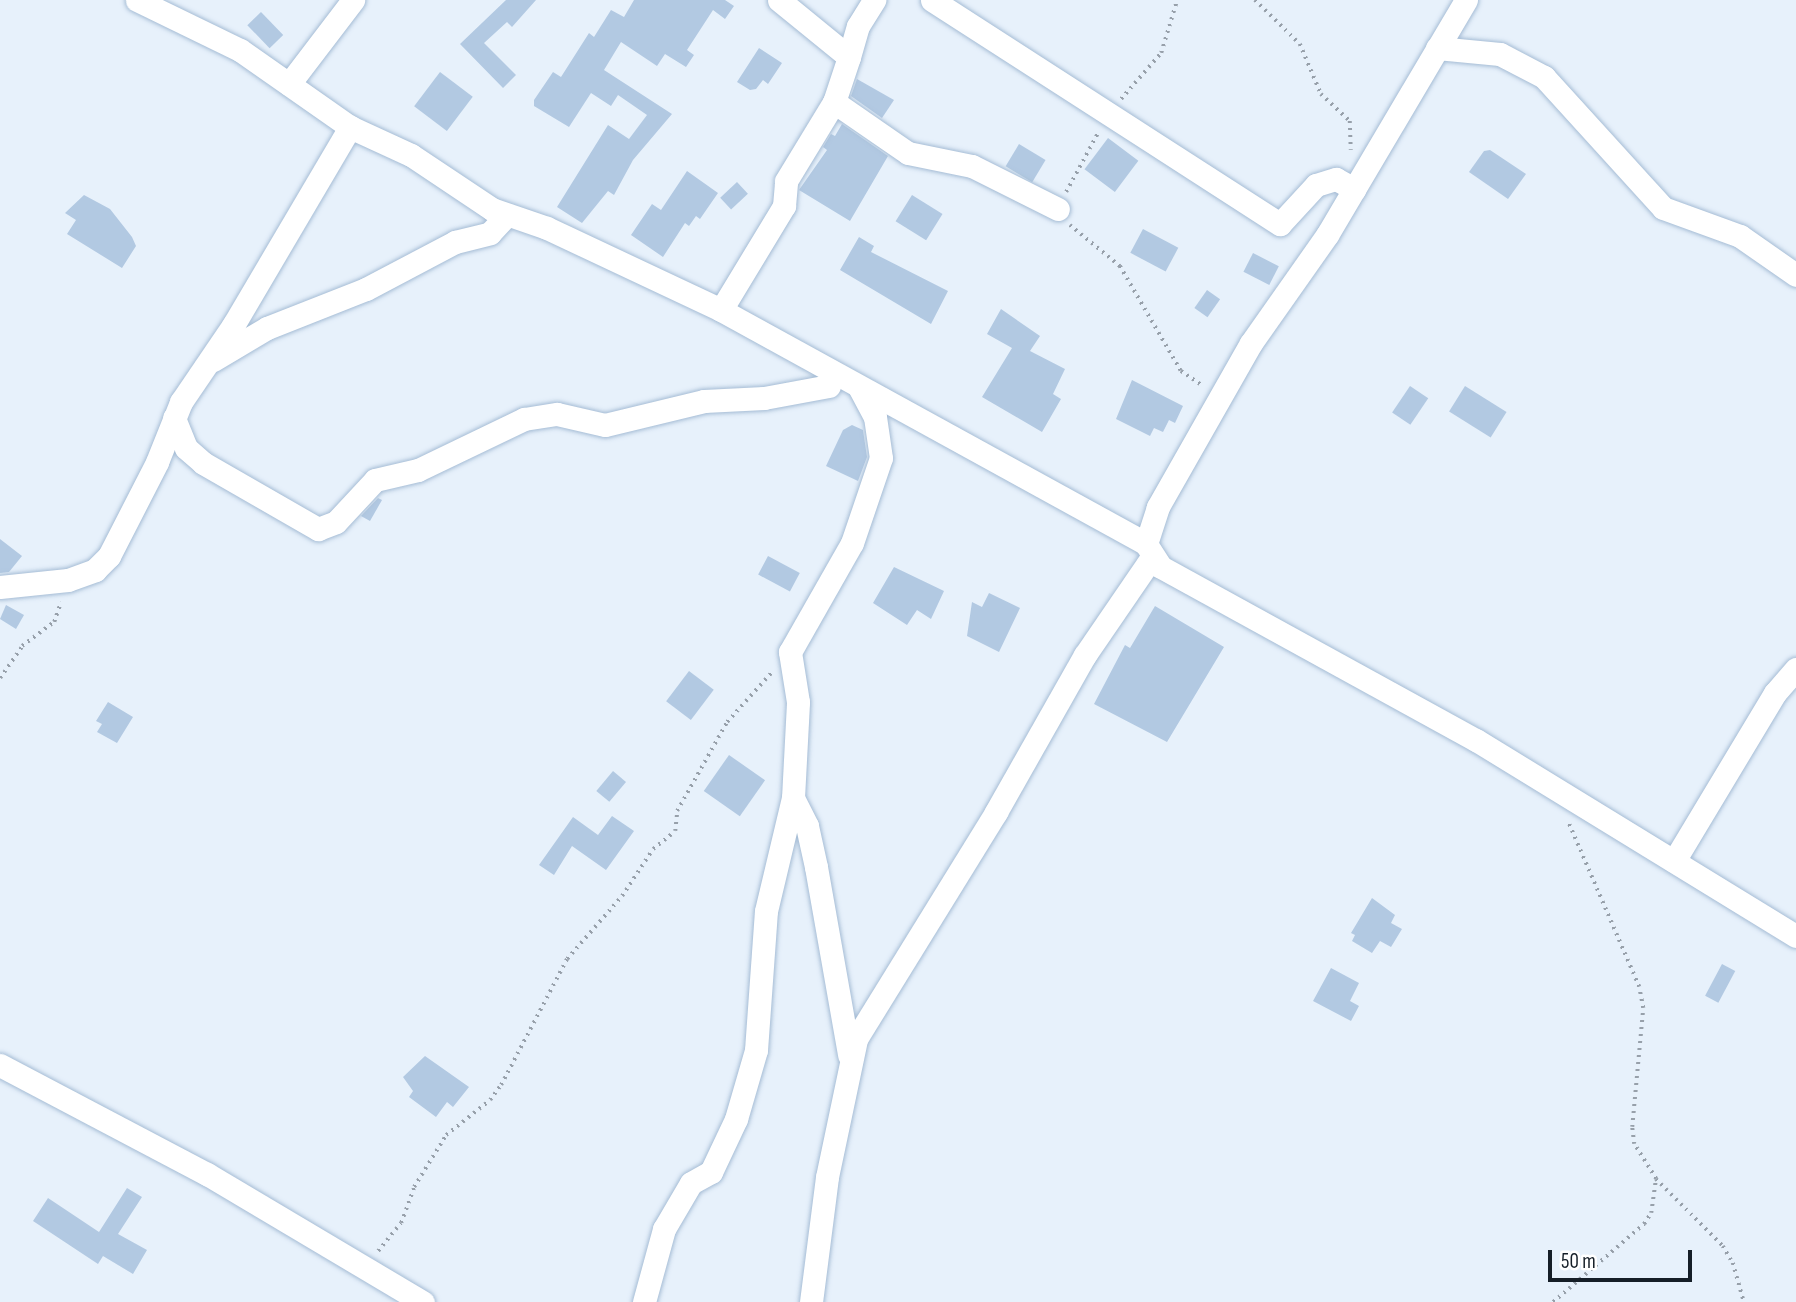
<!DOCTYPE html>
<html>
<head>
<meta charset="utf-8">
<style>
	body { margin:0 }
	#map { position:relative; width:1796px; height:1302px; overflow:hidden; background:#e7f1fb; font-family:"Sofia Sans Condensed",sans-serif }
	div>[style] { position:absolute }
	.building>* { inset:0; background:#b2c9e2; transform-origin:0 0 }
	.path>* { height:3.5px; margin-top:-1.75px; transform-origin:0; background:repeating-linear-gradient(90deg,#97a0aa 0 2px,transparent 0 7px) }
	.roads { filter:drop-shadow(0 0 2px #a5bcd5) drop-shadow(0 0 2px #a5bcd5) }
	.street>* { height:23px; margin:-11.5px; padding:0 11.5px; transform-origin:11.5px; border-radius:11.5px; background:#fff }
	span { translate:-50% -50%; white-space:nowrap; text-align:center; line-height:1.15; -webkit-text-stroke:5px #fff; paint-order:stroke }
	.scale { position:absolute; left:1548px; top:1250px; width:144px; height:32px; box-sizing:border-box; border:4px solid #151e27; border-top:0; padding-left:9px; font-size:21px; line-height:24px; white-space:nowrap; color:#151e27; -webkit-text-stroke:5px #fff; paint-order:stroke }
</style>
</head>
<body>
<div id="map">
	<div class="building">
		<i style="clip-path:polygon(506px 0,536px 0,512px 27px,507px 22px,484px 43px,516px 75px,503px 88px,460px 44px)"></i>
		<i style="clip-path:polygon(634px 0,725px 0,734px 6px,725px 19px,713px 10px,687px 50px,694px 55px,686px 67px,665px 54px,657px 66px,621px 42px,604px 70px,672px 114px,633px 160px,614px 195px,608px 191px,582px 223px,557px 207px,608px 125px,629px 139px,647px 115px,618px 95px,611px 106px,591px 93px,569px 127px,534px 106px,534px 100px,553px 72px,561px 77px,589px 33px,594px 37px,611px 10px,624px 17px)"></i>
		<i style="left:261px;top:12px;width:32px;height:19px;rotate:46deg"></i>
		<i style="clip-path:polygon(759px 48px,782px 63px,768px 84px,763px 80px,756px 89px,750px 90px,737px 82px)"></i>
		<i style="left:440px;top:72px;width:41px;height:43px;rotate:37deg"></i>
		<i style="clip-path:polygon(857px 79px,894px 100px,882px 118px,851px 96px)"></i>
		<i style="clip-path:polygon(842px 124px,888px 156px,850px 221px,799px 190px,827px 150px,823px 147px,831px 134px,835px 136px)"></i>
		<i style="left:1108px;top:138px;width:38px;height:39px;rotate:37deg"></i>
		<i style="left:1019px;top:144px;width:31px;height:26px;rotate:31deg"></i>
		<i style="clip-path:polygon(1490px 150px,1526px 174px,1508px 199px,1469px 172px,1484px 151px)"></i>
		<i style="clip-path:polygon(687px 171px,718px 193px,700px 219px,696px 216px,689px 226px,685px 223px,663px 257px,631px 235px,652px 204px,661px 210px)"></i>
		<i style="left:737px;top:182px;width:16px;height:23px;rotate:47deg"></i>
		<i style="clip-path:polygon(84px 195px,110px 209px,132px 237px,136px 246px,122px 268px,67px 234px,76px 220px,65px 213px)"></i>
		<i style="left:912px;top:195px;width:36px;height:31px;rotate:32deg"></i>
		<i style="left:1143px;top:229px;width:40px;height:27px;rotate:28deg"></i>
		<i style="clip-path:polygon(859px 237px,874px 246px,871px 252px,948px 291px,931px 324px,840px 270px)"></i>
		<i style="left:1253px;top:253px;width:29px;height:21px;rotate:27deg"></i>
		<i style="left:1207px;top:290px;width:16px;height:22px;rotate:35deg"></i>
		<i style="clip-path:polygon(1001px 309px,1040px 336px,1030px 351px,1065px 369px,1053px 394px,1061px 399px,1042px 432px,982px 397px,1012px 348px,987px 334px)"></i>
		<i style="clip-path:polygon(1132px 380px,1183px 406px,1175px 423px,1169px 420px,1163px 432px,1154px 428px,1150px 436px,1116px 419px)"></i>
		<i style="left:1410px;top:386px;width:22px;height:32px;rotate:34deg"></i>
		<i style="left:1465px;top:386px;width:49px;height:30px;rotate:32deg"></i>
		<i style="clip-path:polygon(852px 425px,863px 430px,867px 457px,858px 481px,826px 466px,843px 430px)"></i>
		<i style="clip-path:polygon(378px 498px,382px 500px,370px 521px,361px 516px)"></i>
		<i style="clip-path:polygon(0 539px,22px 556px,9px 572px,0 573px)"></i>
		<i style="left:768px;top:556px;width:36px;height:21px;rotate:28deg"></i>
		<i style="clip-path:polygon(894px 567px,944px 591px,931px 619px,917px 610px,907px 625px,873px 603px)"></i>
		<i style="clip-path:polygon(989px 593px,1020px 608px,999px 652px,967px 636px,972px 602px,982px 607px)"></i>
		<i style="clip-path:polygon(6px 605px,24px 615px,16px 629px,0 619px)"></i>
		<i style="clip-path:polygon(1155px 606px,1224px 647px,1167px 742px,1094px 704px,1125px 645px,1130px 648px)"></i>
		<i style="left:689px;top:671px;width:31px;height:38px;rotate:37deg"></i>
		<i style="clip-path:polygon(108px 702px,133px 717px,117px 743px,97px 732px,102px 724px,96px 721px)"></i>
		<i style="left:729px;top:755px;width:44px;height:44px;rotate:35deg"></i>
		<i style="left:613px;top:771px;width:17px;height:26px;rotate:40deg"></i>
		<i style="clip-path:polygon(612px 816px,634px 831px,606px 870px,572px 846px,554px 875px,539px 865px,573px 817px,598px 835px)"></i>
		<i style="clip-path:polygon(1372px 898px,1395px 915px,1391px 923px,1402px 929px,1391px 947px,1380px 941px,1372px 953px,1352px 941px,1355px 935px,1351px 933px)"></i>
		<i style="left:1722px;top:964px;width:15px;height:36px;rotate:28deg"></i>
		<i style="clip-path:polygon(1331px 968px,1359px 983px,1350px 1001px,1359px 1006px,1351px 1021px,1313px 1001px)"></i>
		<i style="clip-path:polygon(425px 1056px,469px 1087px,453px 1107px,447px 1102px,436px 1117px,409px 1097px,413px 1091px,403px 1077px)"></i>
		<i style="clip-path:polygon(127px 1188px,142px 1197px,118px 1234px,147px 1250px,133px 1274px,103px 1256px,98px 1264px,33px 1221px,48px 1198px,99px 1232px)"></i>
	</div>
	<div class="path">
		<i style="left:1255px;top:0;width:63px;rotate:44.4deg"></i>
		<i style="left:1300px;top:44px;width:54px;rotate:67.2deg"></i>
		<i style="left:1321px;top:94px;width:40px;rotate:43deg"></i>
		<i style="left:1350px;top:121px;width:29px;rotate:88deg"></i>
		<i style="left:1121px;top:99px;width:61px;rotate:-49deg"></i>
		<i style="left:1161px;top:53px;width:55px;rotate:-73.2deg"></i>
		<i style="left:1066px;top:192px;width:69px;rotate:-61.6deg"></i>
		<i style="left:1070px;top:225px;width:65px;rotate:39.4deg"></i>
		<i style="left:1120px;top:266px;width:121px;rotate:59.8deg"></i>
		<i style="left:1181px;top:371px;width:27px;rotate:34deg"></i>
		<i style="left:0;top:678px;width:39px;rotate:-55deg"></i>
		<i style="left:22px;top:646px;width:40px;rotate:-37deg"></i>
		<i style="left:54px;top:622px;width:21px;rotate:-71deg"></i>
		<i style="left:1656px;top:1179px;width:95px;rotate:45deg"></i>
		<i style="left:1723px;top:1246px;width:20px;rotate:60deg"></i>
		<i style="left:1733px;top:1263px;width:41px;rotate:74.2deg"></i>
		<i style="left:378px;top:1251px;width:36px;rotate:-51deg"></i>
		<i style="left:401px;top:1223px;width:38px;rotate:-70deg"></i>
		<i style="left:414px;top:1187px;width:61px;rotate:-58.4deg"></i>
		<i style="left:446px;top:1135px;width:56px;rotate:-38.5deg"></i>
		<i style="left:490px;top:1100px;width:19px;rotate:-54deg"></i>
		<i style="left:501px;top:1085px;width:142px;rotate:-62.4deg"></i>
		<i style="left:567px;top:959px;width:84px;rotate:-48.9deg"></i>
		<i style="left:622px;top:896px;width:56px;rotate:-56.6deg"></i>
		<i style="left:653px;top:849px;width:28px;rotate:-39deg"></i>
		<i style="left:675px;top:831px;width:20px;rotate:-84deg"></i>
		<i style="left:677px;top:811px;width:102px;rotate:-60.7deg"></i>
		<i style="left:727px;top:722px;width:69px;rotate:-48deg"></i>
		<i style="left:1553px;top:1302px;width:120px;rotate:-40.6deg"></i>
		<i style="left:1644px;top:1224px;width:13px;rotate:-58deg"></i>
		<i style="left:1651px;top:1213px;width:34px;rotate:-82deg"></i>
		<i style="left:1656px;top:1179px;width:41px;rotate:-122.2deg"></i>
		<i style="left:1634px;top:1144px;width:17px;rotate:-97deg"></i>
		<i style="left:1632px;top:1127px;width:120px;rotate:-84.7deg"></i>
		<i style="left:1643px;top:1008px;width:21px;rotate:-101deg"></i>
		<i style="left:1639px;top:987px;width:180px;rotate:-113.3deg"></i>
	</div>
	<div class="roads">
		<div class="street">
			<i style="left:137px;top:0;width:114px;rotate:25.9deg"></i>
			<i style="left:240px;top:50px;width:134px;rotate:35deg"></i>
			<i style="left:350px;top:127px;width:67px;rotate:24.7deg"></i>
			<i style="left:411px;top:155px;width:97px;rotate:33.7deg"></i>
			<i style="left:492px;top:209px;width:58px;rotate:19.1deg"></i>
			<i style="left:547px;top:228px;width:192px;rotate:25.2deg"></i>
			<i style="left:721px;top:310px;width:485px;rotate:28.8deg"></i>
			<i style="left:779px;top:0;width:90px;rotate:39.2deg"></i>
			<i style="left:849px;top:57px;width:47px;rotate:108.4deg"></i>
			<i style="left:834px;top:102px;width:90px;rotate:34.6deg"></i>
			<i style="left:908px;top:153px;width:65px;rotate:11.5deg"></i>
			<i style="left:972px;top:166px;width:96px;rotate:26.6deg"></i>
			<i style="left:932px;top:0;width:414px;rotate:32.8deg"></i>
			<i style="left:1280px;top:224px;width:53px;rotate:-47.3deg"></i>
			<i style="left:1316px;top:185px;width:21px;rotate:-17deg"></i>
			<i style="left:1336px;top:179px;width:21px;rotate:29deg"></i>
			<i style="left:1466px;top:0;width:273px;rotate:120.6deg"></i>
			<i style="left:1327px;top:235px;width:132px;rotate:125.1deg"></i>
			<i style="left:1251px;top:343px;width:189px;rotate:119.6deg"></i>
			<i style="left:1158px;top:507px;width:39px;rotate:108deg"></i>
			<i style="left:1146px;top:544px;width:27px;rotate:57deg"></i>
			<i style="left:1161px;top:567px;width:359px;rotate:28.8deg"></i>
			<i style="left:1476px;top:740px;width:375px;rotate:31.5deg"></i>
			<i style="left:1437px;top:48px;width:63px;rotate:5.4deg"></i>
			<i style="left:1500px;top:54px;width:50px;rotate:27.6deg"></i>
			<i style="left:1544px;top:77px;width:177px;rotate:47.7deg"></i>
			<i style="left:1663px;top:208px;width:82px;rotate:20deg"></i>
			<i style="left:1740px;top:236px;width:68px;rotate:34.9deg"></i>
			<i style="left:849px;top:57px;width:32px;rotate:-74deg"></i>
			<i style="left:858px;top:26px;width:31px;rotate:-58deg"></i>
			<i style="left:289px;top:84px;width:106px;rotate:-52.7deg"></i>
			<i style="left:721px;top:310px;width:122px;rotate:-58.8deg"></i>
			<i style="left:784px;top:206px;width:25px;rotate:-85deg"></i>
			<i style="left:786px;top:181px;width:92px;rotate:-58.7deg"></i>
			<i style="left:213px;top:360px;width:63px;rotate:-30.7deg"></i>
			<i style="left:267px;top:328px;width:106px;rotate:-21.5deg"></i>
			<i style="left:366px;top:289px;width:101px;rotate:-27.8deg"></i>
			<i style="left:455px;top:242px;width:36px;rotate:-14deg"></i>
			<i style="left:490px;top:233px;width:25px;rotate:-47deg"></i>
			<i style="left:174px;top:418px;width:32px;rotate:68deg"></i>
			<i style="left:186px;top:448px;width:23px;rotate:41deg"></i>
			<i style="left:203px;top:463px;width:133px;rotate:29.9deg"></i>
			<i style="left:318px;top:529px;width:19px;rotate:-21deg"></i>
			<i style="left:336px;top:522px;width:57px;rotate:-47.1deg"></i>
			<i style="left:375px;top:480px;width:44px;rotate:-13.1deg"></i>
			<i style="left:418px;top:470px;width:118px;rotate:-25.7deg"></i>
			<i style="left:524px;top:419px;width:33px;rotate:-9deg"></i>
			<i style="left:557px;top:414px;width:49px;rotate:12.9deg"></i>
			<i style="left:605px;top:425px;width:102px;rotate:-13.6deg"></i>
			<i style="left:704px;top:401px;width:60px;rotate:-2.9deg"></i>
			<i style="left:764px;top:398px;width:66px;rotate:-10.5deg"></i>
			<i style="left:0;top:587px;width:68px;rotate:-5.9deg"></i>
			<i style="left:68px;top:580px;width:29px;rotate:-20deg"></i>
			<i style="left:95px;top:570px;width:20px;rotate:-45deg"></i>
			<i style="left:109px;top:556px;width:106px;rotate:-62.9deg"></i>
			<i style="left:157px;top:462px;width:65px;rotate:-68.2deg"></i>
			<i style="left:181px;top:402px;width:94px;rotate:-55.8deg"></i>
			<i style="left:234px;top:324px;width:229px;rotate:-59.5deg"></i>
			<i style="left:793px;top:798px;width:31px;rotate:63deg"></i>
			<i style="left:807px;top:826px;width:42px;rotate:77.6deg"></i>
			<i style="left:816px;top:867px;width:191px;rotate:80deg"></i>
			<i style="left:1674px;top:861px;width:196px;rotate:-59deg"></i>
			<i style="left:1775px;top:693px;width:32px;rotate:-49deg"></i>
			<i style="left:0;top:1065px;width:234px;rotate:27.8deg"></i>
			<i style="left:207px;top:1174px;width:251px;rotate:30.7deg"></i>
			<i style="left:644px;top:1302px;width:76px;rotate:-74.7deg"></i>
			<i style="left:664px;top:1229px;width:53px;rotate:-59.6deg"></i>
			<i style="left:691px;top:1183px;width:23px;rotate:-29deg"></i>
			<i style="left:711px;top:1172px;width:59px;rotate:-64.7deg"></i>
			<i style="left:736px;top:1119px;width:72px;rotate:-73.8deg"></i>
			<i style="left:756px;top:1050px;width:139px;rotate:-85.9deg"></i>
			<i style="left:766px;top:911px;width:116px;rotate:-76.6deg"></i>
			<i style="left:793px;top:798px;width:96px;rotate:-87deg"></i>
			<i style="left:798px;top:702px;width:51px;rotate:-99.1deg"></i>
			<i style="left:790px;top:652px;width:125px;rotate:-60.4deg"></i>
			<i style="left:852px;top:543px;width:90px;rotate:-71.2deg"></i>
			<i style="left:881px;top:458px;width:41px;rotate:-98.3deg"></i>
			<i style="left:875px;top:417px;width:32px;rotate:-118deg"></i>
			<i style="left:811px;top:1302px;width:126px;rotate:-82.7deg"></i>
			<i style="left:827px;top:1177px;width:141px;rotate:-78.1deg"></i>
			<i style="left:856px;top:1039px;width:267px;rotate:-58.3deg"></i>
			<i style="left:996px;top:812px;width:180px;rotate:-60.5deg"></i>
			<i style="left:1085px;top:655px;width:119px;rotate:-55.6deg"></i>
		</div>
	</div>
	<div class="scale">50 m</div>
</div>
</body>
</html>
